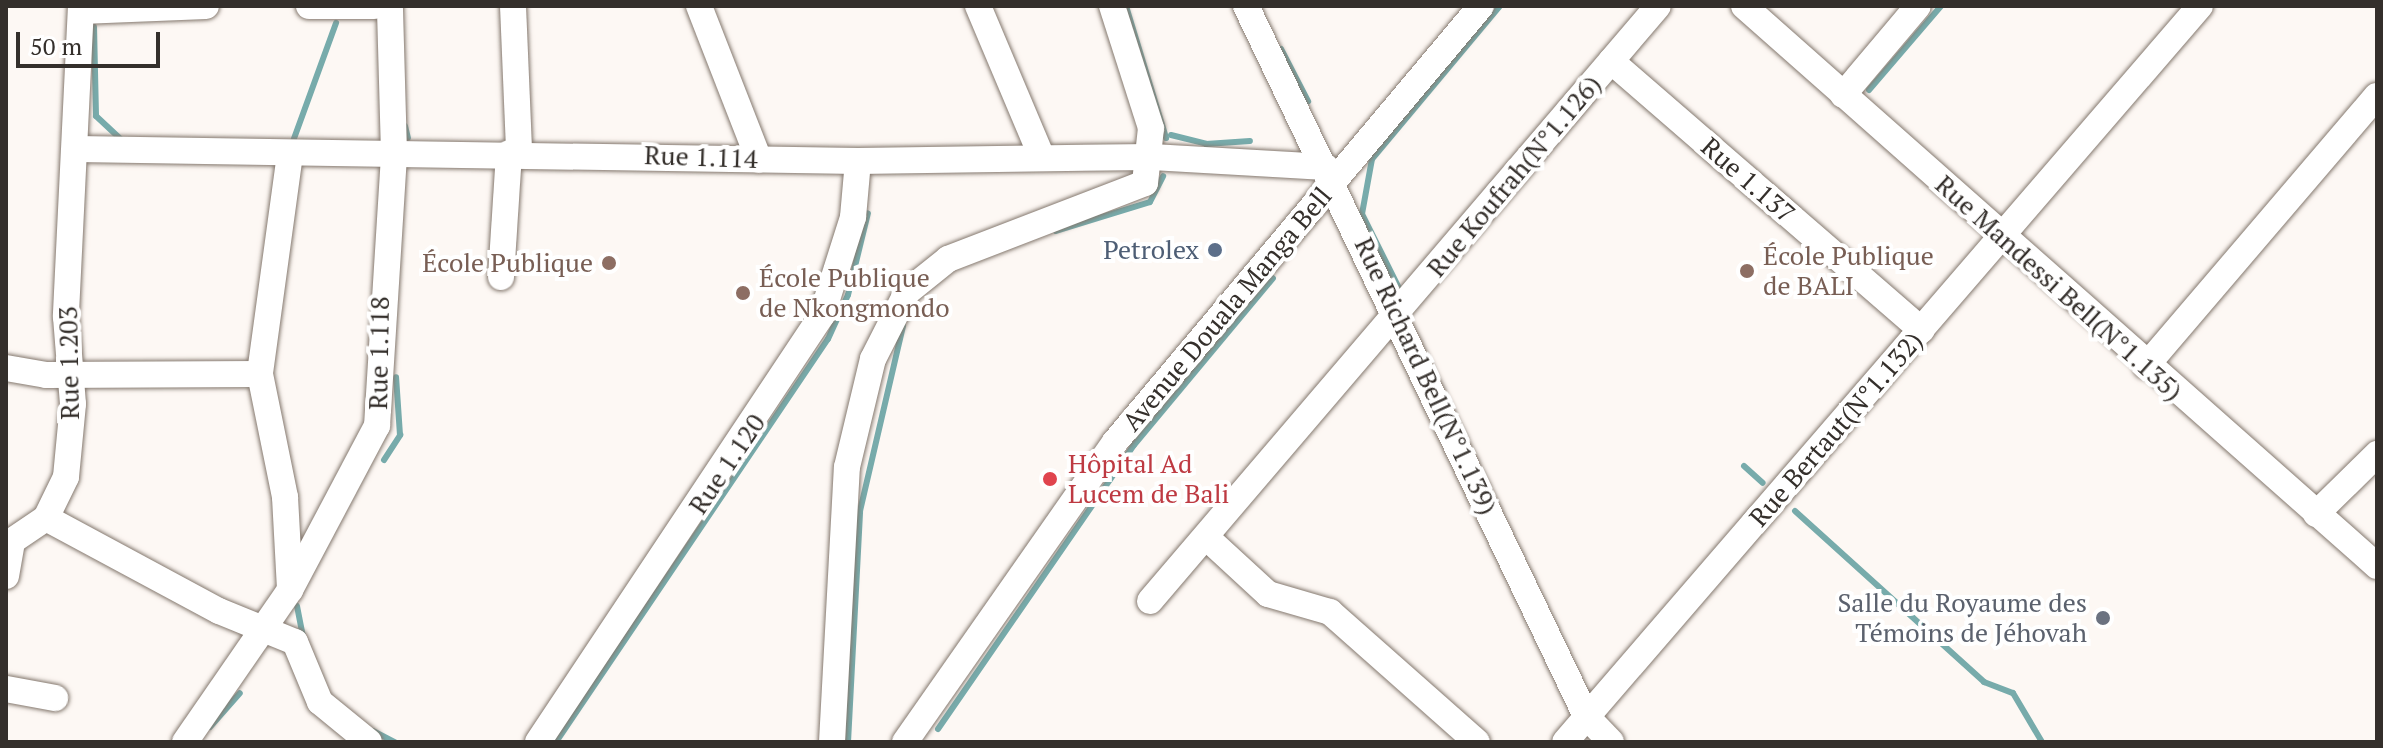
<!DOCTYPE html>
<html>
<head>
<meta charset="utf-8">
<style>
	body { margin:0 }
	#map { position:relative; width:2383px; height:748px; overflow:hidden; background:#fdf8f4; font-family:"PT Serif",serif }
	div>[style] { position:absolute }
	.stream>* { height:6px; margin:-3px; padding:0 3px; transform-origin:3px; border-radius:3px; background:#77abab }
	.roads { filter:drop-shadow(0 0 2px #84786e) drop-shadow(0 0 2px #84786e) }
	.minor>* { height:26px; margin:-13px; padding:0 13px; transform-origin:13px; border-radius:13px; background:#fff }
	.dots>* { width:22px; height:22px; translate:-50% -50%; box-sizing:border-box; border:4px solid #fff; border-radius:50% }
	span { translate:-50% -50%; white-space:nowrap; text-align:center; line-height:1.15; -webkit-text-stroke:8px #fff; paint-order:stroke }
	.street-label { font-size:26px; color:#342f2b }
	.service-label { font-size:26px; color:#4e5e75 }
	.right { translate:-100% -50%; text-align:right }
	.education-label { font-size:26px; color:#785e54 }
	.left { translate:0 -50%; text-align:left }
	.health-label { font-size:26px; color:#be3a42 }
	.worship-label { font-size:26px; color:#5b616d }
	.frame { position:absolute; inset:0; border:8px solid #342f2b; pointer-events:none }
	.scale { position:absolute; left:16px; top:32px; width:144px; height:36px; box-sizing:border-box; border:4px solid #342f2b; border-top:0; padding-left:10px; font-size:24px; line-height:28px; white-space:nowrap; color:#342f2b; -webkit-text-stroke:6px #fff; paint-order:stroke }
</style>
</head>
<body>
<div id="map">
	<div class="stream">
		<i style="left:1126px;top:6px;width:138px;rotate:73.1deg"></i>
		<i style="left:94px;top:27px;width:89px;rotate:88.7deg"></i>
		<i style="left:96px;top:116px;width:34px;rotate:43deg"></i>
		<i style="left:1281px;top:49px;width:59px;rotate:62.6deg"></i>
		<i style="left:1869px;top:90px;width:111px;rotate:-49.4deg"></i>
		<i style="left:405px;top:126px;width:12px;rotate:76deg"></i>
		<i style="left:1171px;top:135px;width:36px;rotate:14deg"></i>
		<i style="left:1206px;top:144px;width:44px;rotate:-3.9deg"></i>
		<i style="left:292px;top:144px;width:129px;rotate:-70deg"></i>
		<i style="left:1056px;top:231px;width:98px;rotate:-17.1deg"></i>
		<i style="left:1150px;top:202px;width:29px;rotate:-63deg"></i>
		<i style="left:1401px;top:292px;width:87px;rotate:-116.6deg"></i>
		<i style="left:1362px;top:214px;width:56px;rotate:-79.7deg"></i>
		<i style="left:1372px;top:159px;width:199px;rotate:-50.1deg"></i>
		<i style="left:384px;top:460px;width:30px;rotate:-57deg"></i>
		<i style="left:400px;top:435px;width:58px;rotate:-93.9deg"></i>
		<i style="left:1744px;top:466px;width:25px;rotate:42deg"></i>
		<i style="left:1795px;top:511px;width:255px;rotate:42.1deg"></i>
		<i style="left:1984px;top:682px;width:31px;rotate:21deg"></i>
		<i style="left:2013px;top:693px;width:57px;rotate:59.4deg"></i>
		<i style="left:297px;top:606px;width:33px;rotate:79deg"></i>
		<i style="left:210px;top:727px;width:45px;rotate:-48.6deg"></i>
		<i style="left:938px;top:729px;width:345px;rotate:-55.4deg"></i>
		<i style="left:1134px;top:445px;width:217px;rotate:-50.2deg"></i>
		<i style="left:373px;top:731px;width:25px;rotate:27deg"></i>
		<i style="left:556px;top:742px;width:486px;rotate:-56deg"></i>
		<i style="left:828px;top:339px;width:48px;rotate:-65.6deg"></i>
		<i style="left:848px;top:295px;width:84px;rotate:-76.3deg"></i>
		<i style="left:848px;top:742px;width:231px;rotate:-87deg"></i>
		<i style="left:860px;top:511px;width:190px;rotate:-76.9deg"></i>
	</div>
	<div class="roads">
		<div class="minor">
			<i style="left:81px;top:6px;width:311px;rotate:92.8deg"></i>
			<i style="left:66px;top:317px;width:87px;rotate:85.4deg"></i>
			<i style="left:73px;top:404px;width:73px;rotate:95.5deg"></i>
			<i style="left:66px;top:477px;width:46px;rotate:116deg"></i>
			<i style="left:46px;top:518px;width:196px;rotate:28.3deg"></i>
			<i style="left:219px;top:611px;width:82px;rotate:22.2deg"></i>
			<i style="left:295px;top:642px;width:65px;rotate:67.4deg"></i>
			<i style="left:320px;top:702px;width:63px;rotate:39.2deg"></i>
			<i style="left:309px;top:6px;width:65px"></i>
			<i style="left:513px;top:6px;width:146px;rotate:87.6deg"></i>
			<i style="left:699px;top:6px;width:165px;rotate:68.7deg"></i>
			<i style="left:978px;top:6px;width:162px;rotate:67.1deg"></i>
			<i style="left:1246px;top:6px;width:787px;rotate:64.41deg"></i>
			<i style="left:1586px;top:716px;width:36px;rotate:46deg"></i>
			<i style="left:1744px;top:6px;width:845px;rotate:41.5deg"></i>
			<i style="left:81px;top:11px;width:125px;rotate:-2.3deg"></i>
			<i style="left:1611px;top:61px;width:411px;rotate:40.9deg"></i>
			<i style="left:1843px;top:95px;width:116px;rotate:-49.9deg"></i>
			<i style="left:76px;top:149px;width:782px;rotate:0.88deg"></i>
			<i style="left:858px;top:161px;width:294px;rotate:-0.8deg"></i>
			<i style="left:1152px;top:157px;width:174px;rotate:3.3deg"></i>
			<i style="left:290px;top:154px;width:222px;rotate:97.8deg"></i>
			<i style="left:260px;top:374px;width:126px;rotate:78.5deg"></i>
			<i style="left:285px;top:497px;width:93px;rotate:86.9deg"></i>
			<i style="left:501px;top:277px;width:124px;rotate:-86.3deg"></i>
			<i style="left:2146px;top:366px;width:355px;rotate:-49.5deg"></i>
			<i style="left:6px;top:368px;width:41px;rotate:9.9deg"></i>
			<i style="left:46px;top:375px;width:214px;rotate:-0.3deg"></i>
			<i style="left:2316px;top:514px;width:86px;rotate:-44.5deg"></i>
			<i style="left:1206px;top:537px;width:84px;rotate:42.6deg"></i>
			<i style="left:1268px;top:594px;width:65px;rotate:16.2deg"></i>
			<i style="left:1330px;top:612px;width:196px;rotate:41.5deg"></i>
			<i style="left:6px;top:576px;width:36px;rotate:-80deg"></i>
			<i style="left:12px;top:541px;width:41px;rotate:-34.1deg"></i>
			<i style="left:1150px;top:601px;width:782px;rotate:-49.51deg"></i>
			<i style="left:6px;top:689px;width:50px;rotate:10.4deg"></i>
			<i style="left:185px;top:742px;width:185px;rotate:-55.4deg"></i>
			<i style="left:290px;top:590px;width:186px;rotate:-62.1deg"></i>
			<i style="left:377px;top:426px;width:274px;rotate:-86.4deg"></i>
			<i style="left:394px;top:153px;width:147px;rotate:-91.6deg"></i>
			<i style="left:538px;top:742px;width:513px;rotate:-56.37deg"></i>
			<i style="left:822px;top:315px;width:103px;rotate:-72.4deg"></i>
			<i style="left:853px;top:217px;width:56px;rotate:-84.9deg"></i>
			<i style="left:832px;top:742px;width:275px;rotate:-86.9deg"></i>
			<i style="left:847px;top:467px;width:111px;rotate:-76.5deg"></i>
			<i style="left:873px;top:359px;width:75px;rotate:-63.1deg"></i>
			<i style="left:907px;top:292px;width:53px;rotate:-38.8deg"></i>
			<i style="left:948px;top:259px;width:211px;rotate:-21.1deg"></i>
			<i style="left:1145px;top:183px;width:55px;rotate:-83.8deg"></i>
			<i style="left:1151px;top:128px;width:128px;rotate:-107.7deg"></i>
			<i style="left:905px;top:742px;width:366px;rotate:-55deg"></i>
			<i style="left:1115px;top:442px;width:569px;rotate:-49.99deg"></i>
			<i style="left:1565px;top:742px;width:972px;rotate:-49.21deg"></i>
		</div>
	</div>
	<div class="dots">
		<i style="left:1215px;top:250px;background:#5c6f8a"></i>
		<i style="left:609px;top:263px;background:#8d6e63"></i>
		<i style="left:1747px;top:271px;background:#8d6e63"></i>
		<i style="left:743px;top:293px;background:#8d6e63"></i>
		<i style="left:1050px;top:479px;background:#e0444e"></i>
		<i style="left:2103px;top:618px;background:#6b7280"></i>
	</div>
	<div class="street-label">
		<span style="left:701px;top:157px;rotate:2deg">Rue 1.114</span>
		<span style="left:1514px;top:176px;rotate:-50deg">Rue Koufrah(N°1.126)</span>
		<span style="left:1748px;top:180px;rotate:41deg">Rue 1.137</span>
		<span style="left:2059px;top:288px;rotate:42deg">Rue Mandessi Bell(N°1.135)</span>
		<span style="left:1227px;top:309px;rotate:-50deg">Avenue Douala Manga Bell</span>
		<span style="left:379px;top:353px;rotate:-89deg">Rue 1.118</span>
		<span style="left:69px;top:363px;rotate:-91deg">Rue 1.203</span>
		<span style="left:1426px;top:376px;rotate:65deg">Rue Richard Bell(N°1.139)</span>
		<span style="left:1836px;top:429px;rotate:-49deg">Rue Bertaut(N°1.132)</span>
		<span style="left:727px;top:464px;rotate:-56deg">Rue 1.120</span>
	</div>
	<div class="service-label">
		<span class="right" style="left:1199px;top:250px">Petrolex</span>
	</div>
	<div class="education-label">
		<span class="left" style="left:1763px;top:271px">École Publique<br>de BALI</span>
		<span class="right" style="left:593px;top:263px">École Publique</span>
		<span class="left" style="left:759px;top:293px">École Publique<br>de Nkongmondo</span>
	</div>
	<div class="health-label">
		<span class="left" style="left:1068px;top:479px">Hôpital Ad<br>Lucem de Bali</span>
	</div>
	<div class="worship-label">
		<span class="right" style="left:2087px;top:618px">Salle du Royaume des<br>Témoins de Jéhovah</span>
	</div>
	<div class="frame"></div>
	<div class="scale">50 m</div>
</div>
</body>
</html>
